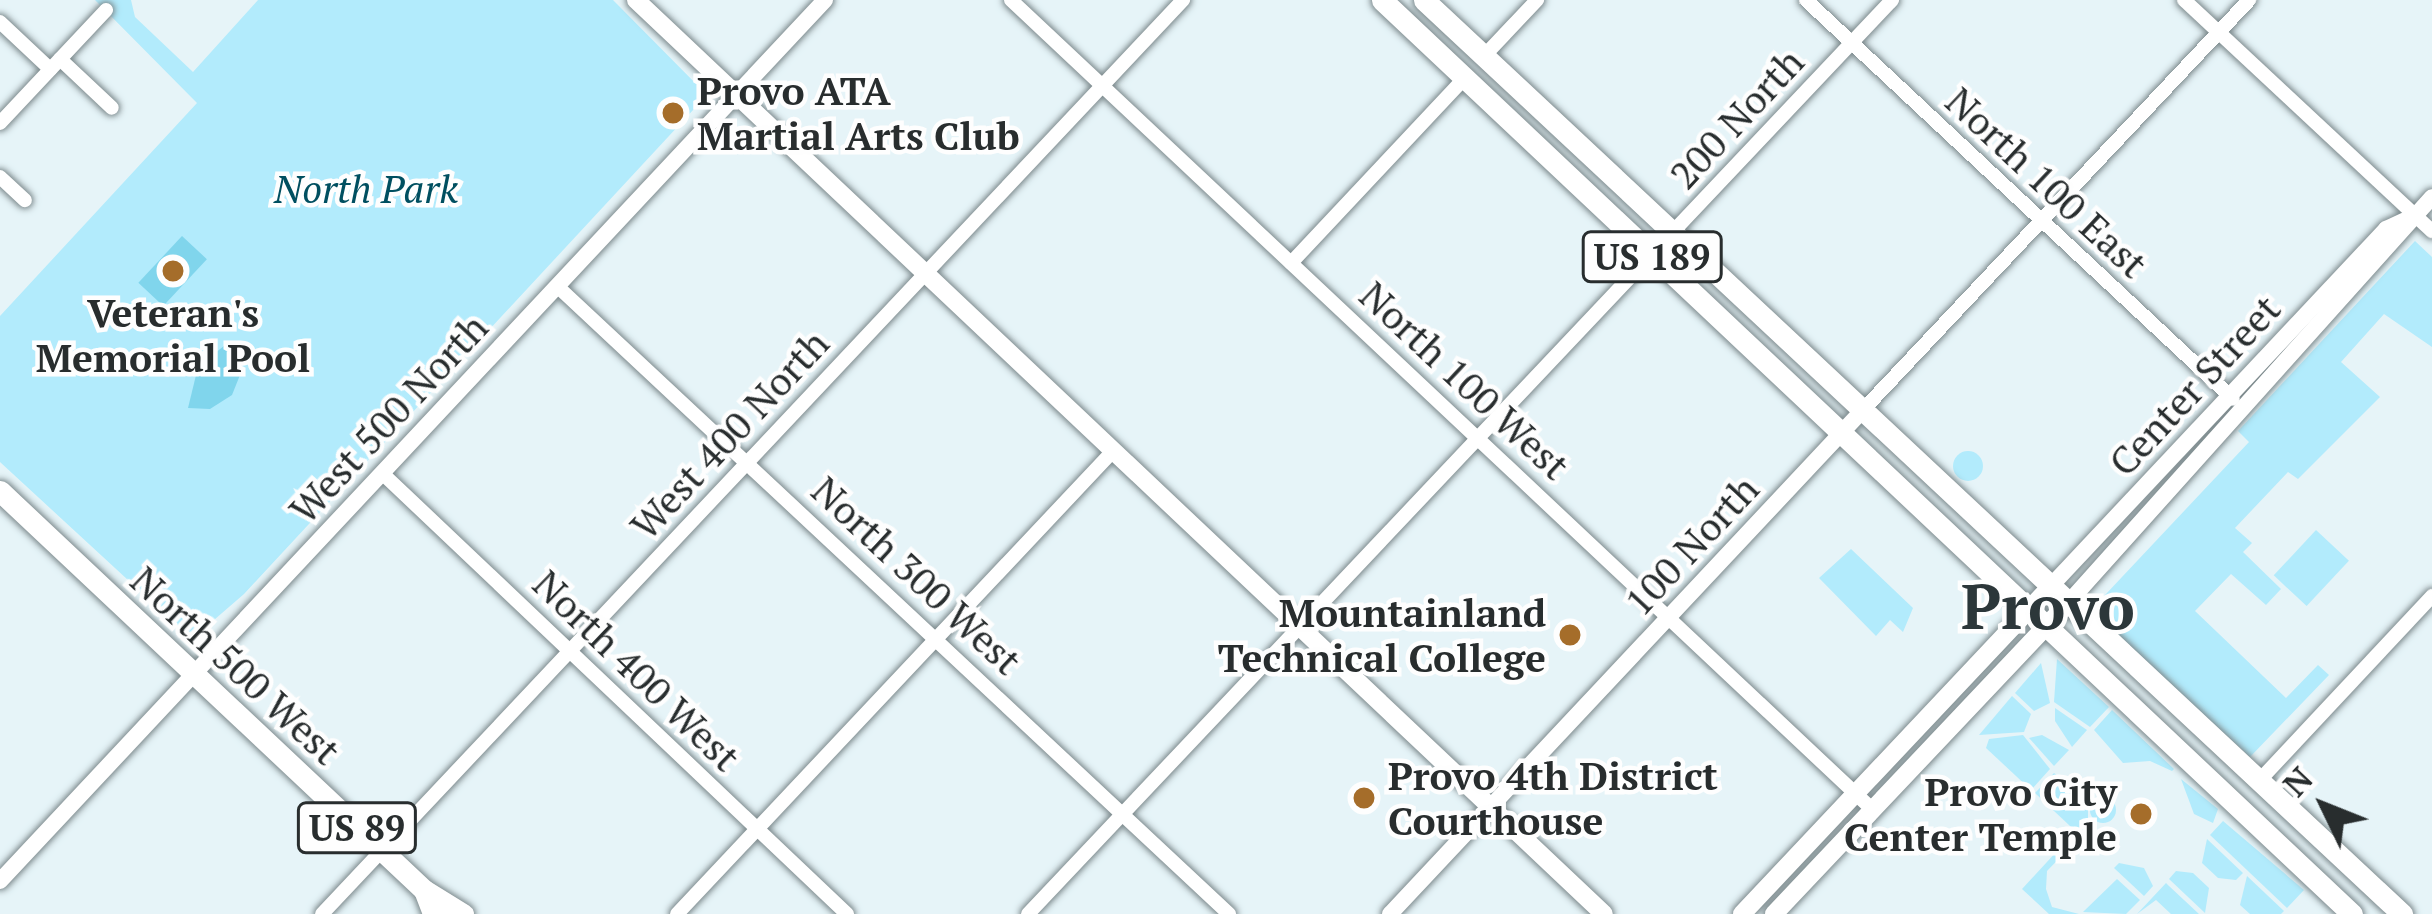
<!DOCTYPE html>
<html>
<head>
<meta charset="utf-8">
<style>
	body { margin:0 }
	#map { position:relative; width:2432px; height:914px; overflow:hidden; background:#e6f4f8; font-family:"PT Serif",serif }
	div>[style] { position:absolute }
	.green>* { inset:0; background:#b2ebfc; transform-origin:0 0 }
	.round { border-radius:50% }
	.water>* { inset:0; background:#80d5ec; transform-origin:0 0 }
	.roads { filter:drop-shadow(0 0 3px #7d8a8d) drop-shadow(0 0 3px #7d8a8d) }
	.minor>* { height:14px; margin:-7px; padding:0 7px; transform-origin:7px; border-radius:7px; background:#fff }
	.tertiary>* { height:16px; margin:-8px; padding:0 8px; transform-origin:8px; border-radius:8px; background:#fff }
	.secondary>* { height:18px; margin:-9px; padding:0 9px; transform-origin:9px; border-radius:9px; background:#fff }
	.primary>* { height:21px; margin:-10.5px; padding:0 10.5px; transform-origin:10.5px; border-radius:10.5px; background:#fff }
	.trunk>* { height:21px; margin:-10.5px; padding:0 10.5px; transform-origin:10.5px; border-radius:10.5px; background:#fff }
	.dots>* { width:33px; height:33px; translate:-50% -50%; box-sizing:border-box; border:6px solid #fefefe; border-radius:50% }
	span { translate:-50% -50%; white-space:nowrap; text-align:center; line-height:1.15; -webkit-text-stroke:9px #fefefe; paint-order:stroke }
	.shield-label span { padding:3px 9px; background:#fefefe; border:3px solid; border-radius:9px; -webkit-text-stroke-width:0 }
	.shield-label { font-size:36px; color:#282d2e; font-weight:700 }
	.poi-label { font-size:39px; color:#282d2e; font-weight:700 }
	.left { translate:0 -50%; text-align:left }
	.right { translate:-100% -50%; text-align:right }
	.street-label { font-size:39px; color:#282d2e }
	.park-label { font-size:39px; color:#004f60; font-style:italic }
	.town-label { font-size:63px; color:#2c373a; font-weight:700 }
	.north { position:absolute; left:2264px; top:746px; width:120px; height:120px; -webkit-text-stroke:9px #fefefe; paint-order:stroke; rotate:313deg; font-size:33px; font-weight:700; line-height:48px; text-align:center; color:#282d2e }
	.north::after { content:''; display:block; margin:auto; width:42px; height:54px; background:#282d2e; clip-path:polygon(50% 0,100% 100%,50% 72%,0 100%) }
</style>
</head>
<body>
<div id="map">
	<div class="green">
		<i style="clip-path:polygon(95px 0,131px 0,135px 17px,193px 72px,258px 0,613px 0,707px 95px,244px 594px,192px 639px,0 462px,0 316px,197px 103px)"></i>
		<i style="clip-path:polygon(2415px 241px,2432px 257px,2432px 347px,2384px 314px,2341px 362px,2380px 397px,2298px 479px,2288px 472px,2235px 528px,2252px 543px,2243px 552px,2281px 589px,2266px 605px,2231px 574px,2195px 611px,2286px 698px,2318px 665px,2329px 675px,2250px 757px,2090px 611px,2249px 442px,2238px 431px)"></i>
		<i class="round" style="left:1953px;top:451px;width:30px;height:30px"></i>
		<i style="left:2316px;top:530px;width:45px;height:62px;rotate:43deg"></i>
		<i style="clip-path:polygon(1851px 549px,1913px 608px,1903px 632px,1890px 620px,1876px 636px,1819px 578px)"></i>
		<i style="clip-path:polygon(2057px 659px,2109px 707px,2090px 727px,2054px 702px)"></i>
		<i style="clip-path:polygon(2041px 663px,2050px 703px,2034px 711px,2015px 693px)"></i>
		<i style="clip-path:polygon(2012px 696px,2031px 714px,2024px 732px,1979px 735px)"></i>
		<i style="clip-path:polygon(2055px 708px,2087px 730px,2072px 747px,2055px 721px)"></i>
		<i style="clip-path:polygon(2112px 710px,2174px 769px,2172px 771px,2150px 761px,2123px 763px,2094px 730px)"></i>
		<i style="clip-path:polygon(2023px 735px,2050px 769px,2031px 790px,1986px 748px,1989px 739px)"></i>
		<i style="clip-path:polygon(2042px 735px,2069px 750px,2054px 766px,2029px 738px)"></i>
		<i style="clip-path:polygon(2054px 773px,2088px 799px,2088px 843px,2035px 793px)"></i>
		<i style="clip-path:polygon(2181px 779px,2218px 809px,2213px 823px,2194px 814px)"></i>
		<i class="round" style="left:2090px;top:797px;width:26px;height:26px"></i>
		<i style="clip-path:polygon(2223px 821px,2304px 890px,2287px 908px,2210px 835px)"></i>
		<i style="clip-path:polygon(2069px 838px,2077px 840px,2047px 871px,2046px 889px,2052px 907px,2079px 914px,2049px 914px,2022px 889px)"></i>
		<i style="clip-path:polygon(2207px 839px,2243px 873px,2236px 880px,2218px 878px,2202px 863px)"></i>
		<i style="clip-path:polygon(2119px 863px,2144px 868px,2153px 886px,2144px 896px,2114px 868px)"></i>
		<i style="clip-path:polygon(2176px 871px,2193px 873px,2209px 888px,2205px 913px,2169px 879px)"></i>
		<i style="clip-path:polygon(2247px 876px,2284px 911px,2281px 914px,2250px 914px,2240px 905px)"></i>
		<i style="clip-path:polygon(2117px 879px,2140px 900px,2126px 914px,2083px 912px)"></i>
		<i style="clip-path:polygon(2166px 883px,2169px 886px,2199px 914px,2171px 914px,2156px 900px,2137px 914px)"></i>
	</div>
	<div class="water">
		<i style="left:182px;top:236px;width:34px;height:64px;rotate:43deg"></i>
		<i style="clip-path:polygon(230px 341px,242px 370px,232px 395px,210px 409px,188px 408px,198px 367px)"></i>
	</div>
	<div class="roads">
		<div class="minor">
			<i style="left:1011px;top:0;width:1183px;rotate:43.22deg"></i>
			<i style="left:1806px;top:0;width:584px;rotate:43.06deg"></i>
			<i style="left:2184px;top:0;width:339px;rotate:43deg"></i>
			<i style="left:0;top:22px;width:69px;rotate:43.2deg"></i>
			<i style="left:1485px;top:55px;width:76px;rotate:-46.6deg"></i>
			<i style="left:60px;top:59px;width:71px;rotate:43.3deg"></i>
			<i style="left:0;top:123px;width:155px;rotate:-46.8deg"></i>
			<i style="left:0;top:177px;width:34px;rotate:43deg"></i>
			<i style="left:1291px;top:263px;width:253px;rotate:-46.8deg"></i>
			<i style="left:557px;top:286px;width:920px;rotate:43.06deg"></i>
			<i style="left:1862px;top:411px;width:565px;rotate:-46.72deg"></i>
			<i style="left:382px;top:473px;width:641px;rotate:43.48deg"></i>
			<i style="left:2258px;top:782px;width:255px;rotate:-46.9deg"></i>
			<i style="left:322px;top:914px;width:1256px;rotate:-46.71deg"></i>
			<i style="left:677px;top:914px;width:636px;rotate:-46.72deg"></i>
			<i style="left:1028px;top:914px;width:1258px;rotate:-46.61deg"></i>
		</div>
		<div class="tertiary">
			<i style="left:2050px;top:587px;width:491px;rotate:-46.8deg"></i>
			<i style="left:2386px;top:229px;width:31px;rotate:-25deg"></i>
			<i style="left:2068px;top:603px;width:545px;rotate:-48.12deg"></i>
			<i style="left:0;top:881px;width:1207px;rotate:-46.88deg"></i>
			<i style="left:1390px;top:914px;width:690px;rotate:-46.82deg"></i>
		</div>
		<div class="secondary">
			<i style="left:636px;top:0;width:1331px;rotate:43.36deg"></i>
			<i style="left:1742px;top:914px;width:449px;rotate:-46.7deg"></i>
			<i style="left:1774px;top:914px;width:428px;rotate:-46.6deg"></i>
		</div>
		<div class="primary">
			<i style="left:0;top:491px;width:582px;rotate:43.26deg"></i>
			<i style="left:424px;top:890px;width:46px;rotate:31.6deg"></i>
			<i style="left:424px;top:890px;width:26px;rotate:69deg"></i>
		</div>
		<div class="trunk">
			<i style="left:1382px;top:0;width:1333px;rotate:43.3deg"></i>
			<i style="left:1424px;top:0;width:1339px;rotate:43.06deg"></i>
		</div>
	</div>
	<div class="dots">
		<i style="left:673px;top:113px;background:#a56d2a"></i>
		<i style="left:173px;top:271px;background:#a56d2a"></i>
		<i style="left:1570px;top:635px;background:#a56d2a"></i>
		<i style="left:1364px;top:798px;background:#a56d2a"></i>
		<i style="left:2141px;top:814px;background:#a56d2a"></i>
	</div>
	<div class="shield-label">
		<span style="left:1652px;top:257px">US 189</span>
		<span style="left:357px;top:828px">US 89</span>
	</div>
	<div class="poi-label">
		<span class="left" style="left:697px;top:113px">Provo ATA<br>Martial Arts Club</span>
		<span style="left:173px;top:335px">Veteran's<br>Memorial Pool</span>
		<span class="right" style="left:1546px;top:635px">Mountainland<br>Technical College</span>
		<span class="left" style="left:1388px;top:798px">Provo 4th District<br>Courthouse</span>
		<span class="right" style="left:2117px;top:814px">Provo City<br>Center Temple</span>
	</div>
	<div class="street-label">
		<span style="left:1736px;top:118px;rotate:-47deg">200 North</span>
		<span style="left:2047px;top:182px;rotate:43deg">North 100 East</span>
		<span style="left:1465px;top:380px;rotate:43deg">North 100 West</span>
		<span style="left:2194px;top:385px;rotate:-47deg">Center Street</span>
		<span style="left:388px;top:418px;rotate:-47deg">West 500 North</span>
		<span style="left:729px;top:434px;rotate:-47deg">West 400 North</span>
		<span style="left:1691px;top:545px;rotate:-47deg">100 North</span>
		<span style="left:917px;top:575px;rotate:43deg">North 300 West</span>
		<span style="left:236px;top:665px;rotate:43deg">North 500 West</span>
		<span style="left:637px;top:670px;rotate:44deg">North 400 West</span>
	</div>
	<div class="park-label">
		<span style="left:366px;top:188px">North Park</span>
	</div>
	<div class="town-label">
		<span style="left:2048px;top:606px">Provo</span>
	</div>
	<div class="north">N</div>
</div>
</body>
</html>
